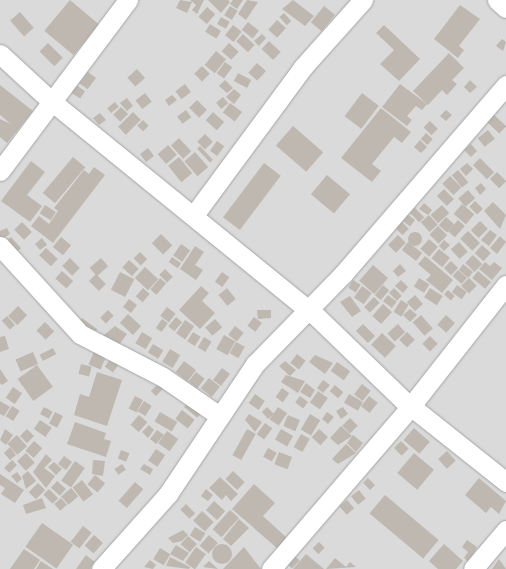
<!DOCTYPE html>
<html>
<head>
<meta charset="utf-8">
<style>
	body { margin:0 }
	#map { position:relative; width:506px; height:569px; overflow:hidden; background:#eeece4; font-family:"Alegreya Sans",sans-serif }
	div>[style] { position:absolute }
	.residential>* { inset:0; background:#dbdada; transform-origin:0 0 }
	.building>* { inset:0; background:#beb8b0; transform-origin:0 0 }
	.round { border-radius:50% }
	.roads { filter:drop-shadow(0 0 1px #a4a4a4) drop-shadow(0 0 1px #a4a4a4) }
	.minor>* { height:19px; margin:-9.5px; padding:0 9.5px; transform-origin:9.5px; border-radius:9.5px; background:#fff }
	span { translate:-50% -50%; white-space:nowrap; text-align:center; line-height:1.15; -webkit-text-stroke:4px #fff; paint-order:stroke }
</style>
</head>
<body>
<div id="map">
	<div class="residential">
		<i style="left:0;top:0;width:506px;height:569px"></i>
	</div>
	<div class="building">
		<i style="left:70px;top:0;width:38px;height:40px;rotate:40deg"></i>
		<i style="clip-path:polygon(180px 0,192px 2px,187px 13px,176px 8px)"></i>
		<i style="clip-path:polygon(190px 0,204px 0,197px 14px,192px 10px,196px 5px)"></i>
		<i style="clip-path:polygon(208px 0,228px 0,230px 2px,221px 13px)"></i>
		<i style="clip-path:polygon(233px 0,243px 0,237px 9px,230px 4px)"></i>
		<i style="clip-path:polygon(247px 0,258px 2px,246px 20px,238px 14px)"></i>
		<i style="clip-path:polygon(293px 0,314px 16px,305px 26px,282px 9px)"></i>
		<i style="clip-path:polygon(460px 5px,480px 19px,459px 46px,464px 50px,458px 58px,434px 39px)"></i>
		<i style="left:230px;top:6px;width:9px;height:11px;rotate:32deg"></i>
		<i style="left:324px;top:6px;width:14px;height:21px;rotate:39deg"></i>
		<i style="left:207px;top:7px;width:11px;height:13px;rotate:41deg"></i>
		<i style="left:20px;top:12px;width:21px;height:13px;rotate:49deg"></i>
		<i style="left:284px;top:13px;width:11px;height:6px;rotate:49deg"></i>
		<i style="left:221px;top:17px;width:10px;height:8px;rotate:29deg"></i>
		<i style="left:277px;top:20px;width:12px;height:13px;rotate:42deg"></i>
		<i style="left:248px;top:22px;width:14px;height:10px;rotate:39deg"></i>
		<i style="left:210px;top:24px;width:13px;height:9px;rotate:32deg"></i>
		<i style="left:233px;top:25px;width:11px;height:13px;rotate:38deg"></i>
		<i style="clip-path:polygon(384px 25px,420px 59px,399px 81px,380px 64px,394px 50px,376px 33px)"></i>
		<i style="left:243px;top:34px;width:16px;height:10px;rotate:43deg"></i>
		<i style="clip-path:polygon(262px 34px,266px 38px,259px 46px,254px 41px)"></i>
		<i style="clip-path:polygon(502px 39px,506px 42px,503px 51px,496px 46px)"></i>
		<i style="left:269px;top:41px;width:16px;height:11px;rotate:43deg"></i>
		<i style="left:48px;top:43px;width:21px;height:12px;rotate:45deg"></i>
		<i style="left:229px;top:43px;width:13px;height:11px;rotate:42deg"></i>
		<i style="left:216px;top:51px;width:13px;height:18px;rotate:39deg"></i>
		<i style="clip-path:polygon(449px 53px,464px 68px,452px 80px,457px 84px,447px 95px,442px 90px,428px 105px,413px 91px)"></i>
		<i style="left:225px;top:62px;width:9px;height:14px;rotate:36deg"></i>
		<i style="left:257px;top:63px;width:12px;height:13px;rotate:42deg"></i>
		<i style="left:202px;top:66px;width:11px;height:11px;rotate:45deg"></i>
		<i style="left:137px;top:69px;width:12px;height:13px;rotate:48deg"></i>
		<i style="left:88px;top:72px;width:10px;height:14px;rotate:37deg"></i>
		<i style="left:238px;top:73px;width:15px;height:9px;rotate:28deg"></i>
		<i style="clip-path:polygon(225px 80px,233px 88px,227px 93px,219px 86px)"></i>
		<i style="clip-path:polygon(470px 80px,477px 87px,470px 93px,464px 87px)"></i>
		<i style="left:185px;top:84px;width:10px;height:12px;rotate:53deg"></i>
		<i style="clip-path:polygon(400px 84px,427px 104px,422px 110px,416px 106px,407px 116px,412px 120px,407px 126px,382px 107px)"></i>
		<i style="clip-path:polygon(0 85px,33px 111px,7px 143px,0 137px,0 119px,11px 124px,0 115px)"></i>
		<i style="left:76px;top:85px;width:11px;height:9px;rotate:34deg"></i>
		<i style="clip-path:polygon(234px 89px,241px 95px,234px 104px,226px 97px)"></i>
		<i style="left:145px;top:93px;width:11px;height:12px;rotate:52deg"></i>
		<i style="left:362px;top:93px;width:21px;height:29px;rotate:37deg"></i>
		<i style="clip-path:polygon(172px 95px,177px 100px,169px 106px,165px 100px)"></i>
		<i style="left:223px;top:97px;width:8px;height:9px;rotate:50deg"></i>
		<i style="clip-path:polygon(127px 98px,133px 106px,127px 111px,120px 103px)"></i>
		<i style="left:197px;top:100px;width:14px;height:11px;rotate:45deg"></i>
		<i style="left:115px;top:102px;width:6px;height:10px;rotate:51deg"></i>
		<i style="left:230px;top:103px;width:15px;height:12px;rotate:37deg"></i>
		<i style="left:121px;top:107px;width:10px;height:11px;rotate:45deg"></i>
		<i style="clip-path:polygon(381px 108px,411px 132px,402px 143px,394px 137px,372px 164px,381px 171px,372px 182px,341px 158px)"></i>
		<i style="left:186px;top:110px;width:9px;height:11px;rotate:54deg"></i>
		<i style="clip-path:polygon(446px 110px,452px 115px,446px 121px,440px 116px)"></i>
		<i style="left:133px;top:112px;width:11px;height:21px;rotate:45deg"></i>
		<i style="left:213px;top:112px;width:15px;height:11px;rotate:42deg"></i>
		<i style="clip-path:polygon(100px 113px,106px 120px,99px 125px,93px 118px)"></i>
		<i style="left:493px;top:114px;width:18px;height:10px;rotate:43deg"></i>
		<i style="left:143px;top:120px;width:8px;height:8px;rotate:45deg"></i>
		<i style="left:430px;top:121px;width:11px;height:9px;rotate:45deg"></i>
		<i style="left:293px;top:126px;width:40px;height:26px;rotate:41deg"></i>
		<i style="left:488px;top:130px;width:11px;height:13px;rotate:52deg"></i>
		<i style="left:426px;top:133px;width:9px;height:8px;rotate:41deg"></i>
		<i style="left:205px;top:134px;width:11px;height:11px;rotate:45deg"></i>
		<i style="left:179px;top:138px;width:18px;height:11px;rotate:47deg"></i>
		<i style="clip-path:polygon(420px 140px,427px 147px,421px 153px,414px 147px)"></i>
		<i style="left:217px;top:141px;width:9px;height:12px;rotate:36deg"></i>
		<i style="clip-path:polygon(471px 144px,477px 151px,471px 157px,464px 150px)"></i>
		<i style="left:168px;top:145px;width:13px;height:14px;rotate:48deg"></i>
		<i style="left:200px;top:146px;width:19px;height:4px;rotate:47deg"></i>
		<i style="left:148px;top:148px;width:10px;height:10px;rotate:53deg"></i>
		<i style="left:195px;top:152px;width:20px;height:14px;rotate:49deg"></i>
		<i style="left:73px;top:157px;width:16px;height:47px;rotate:40deg"></i>
		<i style="left:179px;top:157px;width:21px;height:14px;rotate:51deg"></i>
		<i style="left:480px;top:158px;width:20px;height:10px;rotate:45deg"></i>
		<i style="clip-path:polygon(31px 161px,45px 172px,27px 195px,42px 206px,30px 222px,1px 201px)"></i>
		<i style="left:264px;top:163px;width:21px;height:68px;rotate:37deg"></i>
		<i style="clip-path:polygon(467px 163px,473px 169px,466px 176px,460px 169px)"></i>
		<i style="clip-path:polygon(94px 167px,105px 175px,53px 243px,31px 226px,39px 216px,49px 224px,58px 211px,54px 208px,84px 170px,89px 174px)"></i>
		<i style="left:458px;top:170px;width:16px;height:8px;rotate:50deg"></i>
		<i style="left:497px;top:172px;width:13px;height:10px;rotate:45deg"></i>
		<i style="left:327px;top:175px;width:30px;height:25px;rotate:40deg"></i>
		<i style="left:450px;top:176px;width:16px;height:11px;rotate:45deg"></i>
		<i style="clip-path:polygon(481px 183px,486px 189px,480px 195px,475px 188px)"></i>
		<i style="left:444px;top:189px;width:14px;height:10px;rotate:45deg"></i>
		<i style="left:468px;top:190px;width:11px;height:13px;rotate:49deg"></i>
		<i style="left:475px;top:201px;width:11px;height:8px;rotate:45deg"></i>
		<i style="clip-path:polygon(493px 202px,506px 215px,500px 229px,484px 211px)"></i>
		<i style="clip-path:polygon(424px 203px,432px 210px,428px 215px,419px 209px)"></i>
		<i style="left:462px;top:204px;width:16px;height:13px;rotate:40deg"></i>
		<i style="left:45px;top:205px;width:13px;height:10px;rotate:32deg"></i>
		<i style="left:442px;top:205px;width:11px;height:15px;rotate:49deg"></i>
		<i style="left:415px;top:208px;width:13px;height:7px;rotate:45deg"></i>
		<i style="left:407px;top:214px;width:10px;height:8px;rotate:37deg"></i>
		<i style="left:429px;top:215px;width:13px;height:11px;rotate:48deg"></i>
		<i style="left:446px;top:217px;width:11px;height:11px;rotate:41deg"></i>
		<i style="left:458px;top:220px;width:9px;height:15px;rotate:41deg"></i>
		<i style="left:401px;top:221px;width:11px;height:9px;rotate:45deg"></i>
		<i style="left:480px;top:221px;width:11px;height:13px;rotate:45deg"></i>
		<i style="left:22px;top:222px;width:14px;height:11px;rotate:45deg"></i>
		<i style="left:438px;top:226px;width:13px;height:12px;rotate:45deg"></i>
		<i style="clip-path:polygon(7px 228px,10px 234px,0 240px,0 231px)"></i>
		<i style="clip-path:polygon(490px 230px,497px 235px,489px 246px,481px 240px)"></i>
		<i style="left:468px;top:231px;width:17px;height:11px;rotate:45deg"></i>
		<i class="round" style="left:408px;top:232px;width:14px;height:14px"></i>
		<i style="left:161px;top:234px;width:16px;height:13px;rotate:45deg"></i>
		<i style="left:398px;top:235px;width:11px;height:14px;rotate:45deg"></i>
		<i style="clip-path:polygon(500px 236px,506px 242px,497px 254px,490px 248px)"></i>
		<i style="left:11px;top:237px;width:15px;height:11px;rotate:48deg"></i>
		<i style="left:61px;top:237px;width:13px;height:13px;rotate:39deg"></i>
		<i style="clip-path:polygon(42px 238px,47px 245px,40px 250px,35px 244px)"></i>
		<i style="left:429px;top:239px;width:12px;height:13px;rotate:42deg"></i>
		<i style="clip-path:polygon(444px 240px,450px 245px,444px 251px,439px 246px)"></i>
		<i style="left:408px;top:242px;width:18px;height:10px;rotate:38deg"></i>
		<i style="left:459px;top:242px;width:13px;height:11px;rotate:48deg"></i>
		<i style="left:181px;top:244px;width:11px;height:14px;rotate:34deg"></i>
		<i style="left:482px;top:245px;width:12px;height:11px;rotate:42deg"></i>
		<i style="clip-path:polygon(195px 246px,204px 252px,195px 265px,203px 270px,196px 280px,180px 269px)"></i>
		<i style="left:46px;top:248px;width:16px;height:10px;rotate:43deg"></i>
		<i style="left:439px;top:249px;width:14px;height:12px;rotate:39deg"></i>
		<i style="left:140px;top:252px;width:10px;height:9px;rotate:45deg"></i>
		<i style="left:473px;top:255px;width:13px;height:11px;rotate:45deg"></i>
		<i style="clip-path:polygon(425px 256px,453px 280px,442px 293px,426px 280px,431px 275px,418px 264px)"></i>
		<i style="left:172px;top:257px;width:11px;height:6px;rotate:34deg"></i>
		<i style="left:70px;top:258px;width:14px;height:11px;rotate:45deg"></i>
		<i style="left:101px;top:258px;width:11px;height:15px;rotate:49deg"></i>
		<i style="left:129px;top:260px;width:13px;height:10px;rotate:42deg"></i>
		<i style="left:451px;top:261px;width:10px;height:10px;rotate:45deg"></i>
		<i style="clip-path:polygon(485px 262px,490px 266px,494px 262px,502px 268px,492px 280px,479px 269px)"></i>
		<i style="clip-path:polygon(400px 264px,406px 271px,398px 277px,393px 271px)"></i>
		<i style="clip-path:polygon(463px 264px,473px 272px,468px 278px,459px 270px)"></i>
		<i style="left:373px;top:265px;width:20px;height:21px;rotate:41deg"></i>
		<i style="left:145px;top:267px;width:18px;height:15px;rotate:43deg"></i>
		<i style="left:165px;top:269px;width:11px;height:8px;rotate:45deg"></i>
		<i style="left:458px;top:270px;width:12px;height:8px;rotate:42deg"></i>
		<i style="left:62px;top:271px;width:15px;height:10px;rotate:42deg"></i>
		<i style="left:478px;top:271px;width:17px;height:9px;rotate:40deg"></i>
		<i style="left:120px;top:272px;width:16px;height:20px;rotate:27deg"></i>
		<i style="left:222px;top:272px;width:9px;height:12px;rotate:36deg"></i>
		<i style="left:96px;top:274px;width:14px;height:10px;rotate:45deg"></i>
		<i style="left:160px;top:278px;width:8px;height:15px;rotate:40deg"></i>
		<i style="left:419px;top:278px;width:12px;height:10px;rotate:31deg"></i>
		<i style="left:469px;top:278px;width:11px;height:11px;rotate:45deg"></i>
		<i style="left:353px;top:280px;width:9px;height:9px;rotate:32deg"></i>
		<i style="clip-path:polygon(401px 280px,408px 287px,403px 293px,395px 286px)"></i>
		<i style="left:383px;top:285px;width:8px;height:13px;rotate:40deg"></i>
		<i style="left:457px;top:285px;width:12px;height:9px;rotate:35deg"></i>
		<i style="clip-path:polygon(201px 286px,209px 293px,202px 301px,215px 313px,200px 329px,179px 310px)"></i>
		<i style="left:362px;top:286px;width:12px;height:14px;rotate:35deg"></i>
		<i style="left:143px;top:288px;width:9px;height:11px;rotate:41deg"></i>
		<i style="left:227px;top:288px;width:14px;height:11px;rotate:51deg"></i>
		<i style="left:394px;top:288px;width:11px;height:7px;rotate:45deg"></i>
		<i style="left:430px;top:288px;width:15px;height:11px;rotate:32deg"></i>
		<i style="left:448px;top:290px;width:9px;height:6px;rotate:41deg"></i>
		<i style="left:388px;top:295px;width:11px;height:8px;rotate:38deg"></i>
		<i style="left:415px;top:295px;width:12px;height:11px;rotate:48deg"></i>
		<i style="clip-path:polygon(350px 296px,361px 311px,352px 317px,340px 302px)"></i>
		<i style="left:374px;top:297px;width:8px;height:14px;rotate:45deg"></i>
		<i style="left:129px;top:299px;width:10px;height:10px;rotate:37deg"></i>
		<i style="left:401px;top:300px;width:9px;height:14px;rotate:32deg"></i>
		<i style="left:383px;top:304px;width:12px;height:16px;rotate:42deg"></i>
		<i style="left:18px;top:306px;width:13px;height:14px;rotate:45deg"></i>
		<i style="left:167px;top:307px;width:11px;height:11px;rotate:38deg"></i>
		<i style="clip-path:polygon(410px 309px,417px 315px,410px 322px,403px 315px)"></i>
		<i style="left:108px;top:310px;width:8px;height:11px;rotate:45deg"></i>
		<i style="clip-path:polygon(257px 310px,271px 310px,271px 318px,258px 319px)"></i>
		<i style="left:128px;top:314px;width:18px;height:12px;rotate:43deg"></i>
		<i style="left:421px;top:315px;width:18px;height:11px;rotate:49deg"></i>
		<i style="left:446px;top:315px;width:12px;height:13px;rotate:42deg"></i>
		<i style="left:7px;top:316px;width:12px;height:7px;rotate:48deg"></i>
		<i style="left:176px;top:317px;width:8px;height:12px;rotate:40deg"></i>
		<i style="left:254px;top:317px;width:10px;height:11px;rotate:37deg"></i>
		<i style="left:82px;top:318px;width:19px;height:11px;rotate:36deg"></i>
		<i style="left:162px;top:319px;width:7px;height:11px;rotate:34deg"></i>
		<i style="left:215px;top:319px;width:11px;height:13px;rotate:49deg"></i>
		<i style="left:185px;top:320px;width:11px;height:16px;rotate:34deg"></i>
		<i style="left:45px;top:322px;width:13px;height:12px;rotate:45deg"></i>
		<i style="left:363px;top:324px;width:17px;height:10px;rotate:45deg"></i>
		<i style="left:398px;top:324px;width:11px;height:14px;rotate:49deg"></i>
		<i style="clip-path:polygon(115px 326px,127px 334px,115px 350px,99px 339px)"></i>
		<i style="left:235px;top:326px;width:11px;height:11px;rotate:38deg"></i>
		<i style="left:142px;top:332px;width:12px;height:13px;rotate:31deg"></i>
		<i style="left:193px;top:332px;width:9px;height:11px;rotate:32deg"></i>
		<i style="left:407px;top:332px;width:11px;height:11px;rotate:45deg"></i>
		<i style="left:382px;top:333px;width:19px;height:16px;rotate:43deg"></i>
		<i style="left:224px;top:335px;width:13px;height:16px;rotate:29deg"></i>
		<i style="clip-path:polygon(5px 336px,9px 349px,0 352px,0 337px)"></i>
		<i style="left:430px;top:336px;width:11px;height:11px;rotate:45deg"></i>
		<i style="left:204px;top:337px;width:9px;height:12px;rotate:32deg"></i>
		<i style="left:236px;top:342px;width:10px;height:13px;rotate:29deg"></i>
		<i style="left:153px;top:344px;width:12px;height:10px;rotate:31deg"></i>
		<i style="left:96px;top:347px;width:13px;height:19px;rotate:23deg"></i>
		<i style="left:53px;top:348px;width:7px;height:15px;rotate:63deg"></i>
		<i style="left:170px;top:349px;width:12px;height:15px;rotate:31deg"></i>
		<i style="left:33px;top:352px;width:13px;height:19px;rotate:67deg"></i>
		<i style="left:297px;top:354px;width:11px;height:11px;rotate:38deg"></i>
		<i style="clip-path:polygon(315px 355px,333px 363px,325px 374px,309px 362px)"></i>
		<i style="left:112px;top:357px;width:10px;height:12px;rotate:37deg"></i>
		<i style="left:184px;top:361px;width:15px;height:14px;rotate:37deg"></i>
		<i style="clip-path:polygon(285px 361px,296px 370px,290px 376px,279px 366px)"></i>
		<i style="left:337px;top:362px;width:16px;height:11px;rotate:35deg"></i>
		<i style="left:81px;top:364px;width:11px;height:10px;rotate:15deg"></i>
		<i style="left:37px;top:365px;width:27px;height:24px;rotate:54deg"></i>
		<i style="left:222px;top:368px;width:10px;height:15px;rotate:37deg"></i>
		<i style="clip-path:polygon(0 369px,8px 381px,2px 385px,0 383px)"></i>
		<i style="clip-path:polygon(97px 372px,122px 380px,107px 426px,74px 415px,80px 394px,89px 397px)"></i>
		<i style="left:196px;top:372px;width:11px;height:12px;rotate:38deg"></i>
		<i style="clip-path:polygon(286px 375px,305px 381px,298px 393px,281px 382px)"></i>
		<i style="left:209px;top:378px;width:14px;height:13px;rotate:39deg"></i>
		<i style="clip-path:polygon(323px 380px,330px 385px,323px 393px,317px 388px)"></i>
		<i style="clip-path:polygon(306px 383px,315px 390px,310px 398px,300px 392px)"></i>
		<i style="left:158px;top:384px;width:7px;height:10px;rotate:45deg"></i>
		<i style="left:362px;top:384px;width:11px;height:13px;rotate:38deg"></i>
		<i style="left:335px;top:385px;width:11px;height:8px;rotate:41deg"></i>
		<i style="left:13px;top:387px;width:11px;height:13px;rotate:34deg"></i>
		<i style="left:282px;top:388px;width:9px;height:11px;rotate:36deg"></i>
		<i style="left:318px;top:391px;width:12px;height:14px;rotate:35deg"></i>
		<i style="left:255px;top:394px;width:12px;height:11px;rotate:35deg"></i>
		<i style="left:349px;top:394px;width:16px;height:10px;rotate:30deg"></i>
		<i style="left:135px;top:396px;width:9px;height:14px;rotate:27deg"></i>
		<i style="left:300px;top:396px;width:10px;height:8px;rotate:37deg"></i>
		<i style="left:369px;top:396px;width:11px;height:13px;rotate:38deg"></i>
		<i style="left:190px;top:400px;width:17px;height:9px;rotate:40deg"></i>
		<i style="clip-path:polygon(0 401px,10px 407px,4px 416px,0 414px)"></i>
		<i style="left:144px;top:401px;width:9px;height:12px;rotate:32deg"></i>
		<i style="left:12px;top:406px;width:9px;height:12px;rotate:32deg"></i>
		<i style="left:44px;top:407px;width:10px;height:8px;rotate:29deg"></i>
		<i style="clip-path:polygon(267px 407px,274px 414px,268px 419px,262px 412px)"></i>
		<i style="left:278px;top:407px;width:11px;height:15px;rotate:34deg"></i>
		<i style="clip-path:polygon(343px 407px,348px 414px,341px 419px,336px 411px)"></i>
		<i style="left:182px;top:410px;width:16px;height:11px;rotate:38deg"></i>
		<i style="left:55px;top:412px;width:9px;height:13px;rotate:27deg"></i>
		<i style="left:160px;top:412px;width:20px;height:11px;rotate:30deg"></i>
		<i style="clip-path:polygon(327px 412px,334px 417px,328px 424px,322px 419px)"></i>
		<i style="clip-path:polygon(249px 414px,262px 422px,255px 432px,245px 420px)"></i>
		<i style="left:310px;top:414px;width:12px;height:18px;rotate:31deg"></i>
		<i style="left:139px;top:415px;width:11px;height:13px;rotate:41deg"></i>
		<i style="left:288px;top:415px;width:13px;height:12px;rotate:23deg"></i>
		<i style="left:350px;top:418px;width:11px;height:11px;rotate:45deg"></i>
		<i style="left:40px;top:420px;width:14px;height:11px;rotate:34deg"></i>
		<i style="clip-path:polygon(75px 422px,106px 433px,104px 439px,111px 441px,106px 457px,67px 444px)"></i>
		<i style="left:265px;top:423px;width:9px;height:14px;rotate:36deg"></i>
		<i style="clip-path:polygon(149px 425px,154px 430px,148px 438px,142px 432px)"></i>
		<i style="clip-path:polygon(341px 426px,352px 436px,338px 445px,330px 438px)"></i>
		<i style="left:414px;top:428px;width:21px;height:16px;rotate:41deg"></i>
		<i style="clip-path:polygon(5px 429px,13px 435px,6px 445px,0 440px)"></i>
		<i style="left:27px;top:429px;width:10px;height:10px;rotate:45deg"></i>
		<i style="left:247px;top:429px;width:10px;height:30px;rotate:29deg"></i>
		<i style="left:281px;top:429px;width:14px;height:12px;rotate:30deg"></i>
		<i style="left:319px;top:429px;width:12px;height:11px;rotate:42deg"></i>
		<i style="clip-path:polygon(157px 430px,164px 435px,156px 444px,150px 439px)"></i>
		<i style="left:167px;top:431px;width:14px;height:15px;rotate:36deg"></i>
		<i style="left:301px;top:434px;width:10px;height:15px;rotate:29deg"></i>
		<i style="left:17px;top:435px;width:15px;height:13px;rotate:48deg"></i>
		<i style="clip-path:polygon(353px 435px,363px 443px,356px 452px,347px 443px)"></i>
		<i style="left:34px;top:441px;width:11px;height:13px;rotate:41deg"></i>
		<i style="left:401px;top:441px;width:11px;height:10px;rotate:45deg"></i>
		<i style="clip-path:polygon(346px 444px,356px 453px,338px 464px,332px 459px)"></i>
		<i style="clip-path:polygon(10px 447px,16px 455px,10px 460px,4px 453px)"></i>
		<i style="left:268px;top:448px;width:10px;height:10px;rotate:29deg"></i>
		<i style="left:156px;top:449px;width:11px;height:14px;rotate:34deg"></i>
		<i style="left:121px;top:450px;width:9px;height:9px;rotate:21deg"></i>
		<i style="left:447px;top:451px;width:13px;height:12px;rotate:48deg"></i>
		<i style="left:279px;top:452px;width:14px;height:13px;rotate:21deg"></i>
		<i style="left:26px;top:453px;width:13px;height:12px;rotate:48deg"></i>
		<i style="left:414px;top:453px;width:26px;height:26px;rotate:40deg"></i>
		<i style="clip-path:polygon(46px 454px,52px 460px,44px 468px,55px 476px,46px 488px,33px 472px)"></i>
		<i style="left:64px;top:456px;width:10px;height:10px;rotate:37deg"></i>
		<i style="left:12px;top:460px;width:7px;height:11px;rotate:45deg"></i>
		<i style="clip-path:polygon(93px 460px,105px 461px,103px 476px,92px 474px)"></i>
		<i style="left:75px;top:461px;width:12px;height:24px;rotate:35deg"></i>
		<i style="clip-path:polygon(54px 462px,62px 469px,56px 475px,48px 467px)"></i>
		<i style="left:122px;top:464px;width:7px;height:9px;rotate:56deg"></i>
		<i style="clip-path:polygon(144px 464px,153px 469px,150px 475px,140px 469px)"></i>
		<i style="clip-path:polygon(28px 471px,36px 481px,26px 489px,22px 476px)"></i>
		<i style="left:233px;top:471px;width:16px;height:11px;rotate:43deg"></i>
		<i style="clip-path:polygon(17px 472px,22px 479px,17px 483px,11px 476px)"></i>
		<i style="clip-path:polygon(0 474px,24px 490px,15px 503px,1px 494px,5px 488px,0 485px)"></i>
		<i style="left:95px;top:475px;width:13px;height:12px;rotate:39deg"></i>
		<i style="clip-path:polygon(220px 477px,238px 494px,231px 501px,226px 495px,222px 500px,209px 488px)"></i>
		<i style="left:368px;top:478px;width:10px;height:7px;rotate:45deg"></i>
		<i style="clip-path:polygon(479px 478px,506px 501px,499px 514px,491px 507px,486px 513px,465px 495px)"></i>
		<i style="left:82px;top:480px;width:18px;height:12px;rotate:52deg"></i>
		<i style="left:57px;top:481px;width:12px;height:9px;rotate:42deg"></i>
		<i style="left:135px;top:482px;width:11px;height:25px;rotate:41deg"></i>
		<i style="left:38px;top:483px;width:10px;height:13px;rotate:45deg"></i>
		<i style="clip-path:polygon(254px 484px,275px 503px,263px 516px,287px 538px,278px 549px,232px 509px)"></i>
		<i style="left:71px;top:488px;width:11px;height:13px;rotate:49deg"></i>
		<i style="left:49px;top:489px;width:13px;height:8px;rotate:45deg"></i>
		<i style="clip-path:polygon(206px 489px,213px 495px,208px 501px,201px 496px)"></i>
		<i style="left:359px;top:490px;width:11px;height:10px;rotate:52deg"></i>
		<i style="left:385px;top:495px;width:70px;height:24px;rotate:40deg"></i>
		<i style="clip-path:polygon(42px 498px,46px 508px,26px 514px,23px 505px)"></i>
		<i style="left:61px;top:498px;width:9px;height:9px;rotate:49deg"></i>
		<i style="left:347px;top:500px;width:11px;height:10px;rotate:49deg"></i>
		<i style="left:214px;top:501px;width:15px;height:12px;rotate:42deg"></i>
		<i style="left:186px;top:504px;width:13px;height:8px;rotate:45deg"></i>
		<i style="left:230px;top:510px;width:12px;height:26px;rotate:42deg"></i>
		<i style="left:202px;top:511px;width:16px;height:13px;rotate:43deg"></i>
		<i style="clip-path:polygon(239px 519px,249px 528px,231px 546px,223px 539px)"></i>
		<i style="left:42px;top:523px;width:38px;height:29px;rotate:35deg"></i>
		<i style="left:83px;top:526px;width:11px;height:20px;rotate:38deg"></i>
		<i style="left:195px;top:527px;width:12px;height:10px;rotate:31deg"></i>
		<i style="clip-path:polygon(183px 530px,188px 535px,182px 541px,173px 543px,168px 538px)"></i>
		<i style="left:94px;top:535px;width:12px;height:14px;rotate:42deg"></i>
		<i style="left:209px;top:535px;width:12px;height:14px;rotate:42deg"></i>
		<i style="left:188px;top:536px;width:12px;height:11px;rotate:42deg"></i>
		<i style="clip-path:polygon(467px 540px,477px 547px,469px 562px,464px 558px,468px 552px,462px 547px)"></i>
		<i style="left:319px;top:542px;width:8px;height:9px;rotate:45deg"></i>
		<i class="round" style="left:212px;top:544px;width:20px;height:20px"></i>
		<i style="clip-path:polygon(444px 544px,463px 561px,456px 569px,438px 569px,429px 561px)"></i>
		<i style="clip-path:polygon(176px 545px,189px 553px,183px 561px,170px 554px)"></i>
		<i style="left:196px;top:547px;width:12px;height:19px;rotate:35deg"></i>
		<i style="clip-path:polygon(244px 547px,261px 569px,223px 569px)"></i>
		<i style="left:160px;top:548px;width:12px;height:13px;rotate:31deg"></i>
		<i style="clip-path:polygon(24px 549px,40px 560px,34px 569px,10px 569px)"></i>
		<i style="clip-path:polygon(306px 554px,324px 569px,293px 569px)"></i>
		<i style="clip-path:polygon(86px 555px,96px 563px,90px 569px,76px 569px)"></i>
		<i style="left:294px;top:555px;width:8px;height:11px;rotate:45deg"></i>
		<i style="clip-path:polygon(170px 557px,190px 567px,189px 569px,166px 566px)"></i>
		<i style="clip-path:polygon(335px 558px,346px 567px,350px 562px,356px 567px,326px 569px)"></i>
		<i style="clip-path:polygon(499px 559px,506px 569px,492px 569px)"></i>
		<i style="clip-path:polygon(150px 560px,156px 565px,153px 569px,144px 567px)"></i>
		<i style="clip-path:polygon(41px 561px,53px 569px,36px 569px)"></i>
		<i style="clip-path:polygon(209px 561px,218px 569px,203px 567px)"></i>
	</div>
	<div class="roads">
		<div class="minor">
			<i style="left:497px;top:0;width:12px;rotate:42deg"></i>
			<i style="left:0;top:54px;width:68px;rotate:42.6deg"></i>
			<i style="left:50px;top:100px;width:341px;rotate:39.1deg"></i>
			<i style="left:315px;top:315px;width:122px;rotate:44deg"></i>
			<i style="left:403px;top:400px;width:132px;rotate:38.5deg"></i>
			<i style="left:0;top:171px;width:214px;rotate:-53.2deg"></i>
			<i style="left:194px;top:215px;width:184px;rotate:-53.6deg"></i>
			<i style="left:303px;top:67px;width:90px;rotate:-48.2deg"></i>
			<i style="left:0;top:246px;width:119px;rotate:47.7deg"></i>
			<i style="left:80px;top:334px;width:93px;rotate:27.4deg"></i>
			<i style="left:163px;top:377px;width:67px;rotate:34.6deg"></i>
			<i style="left:101px;top:569px;width:101px;rotate:-48.2deg"></i>
			<i style="left:168px;top:494px;width:156px;rotate:-56.2deg"></i>
			<i style="left:255px;top:364px;width:126px;rotate:-45.6deg"></i>
			<i style="left:343px;top:274px;width:250px;rotate:-49.2deg"></i>
			<i style="left:271px;top:569px;width:215px;rotate:-49.3deg"></i>
			<i style="left:411px;top:406px;width:154px;rotate:-51.9deg"></i>
			<i style="left:473px;top:569px;width:51px;rotate:-49.8deg"></i>
		</div>
	</div>
</div>
</body>
</html>
